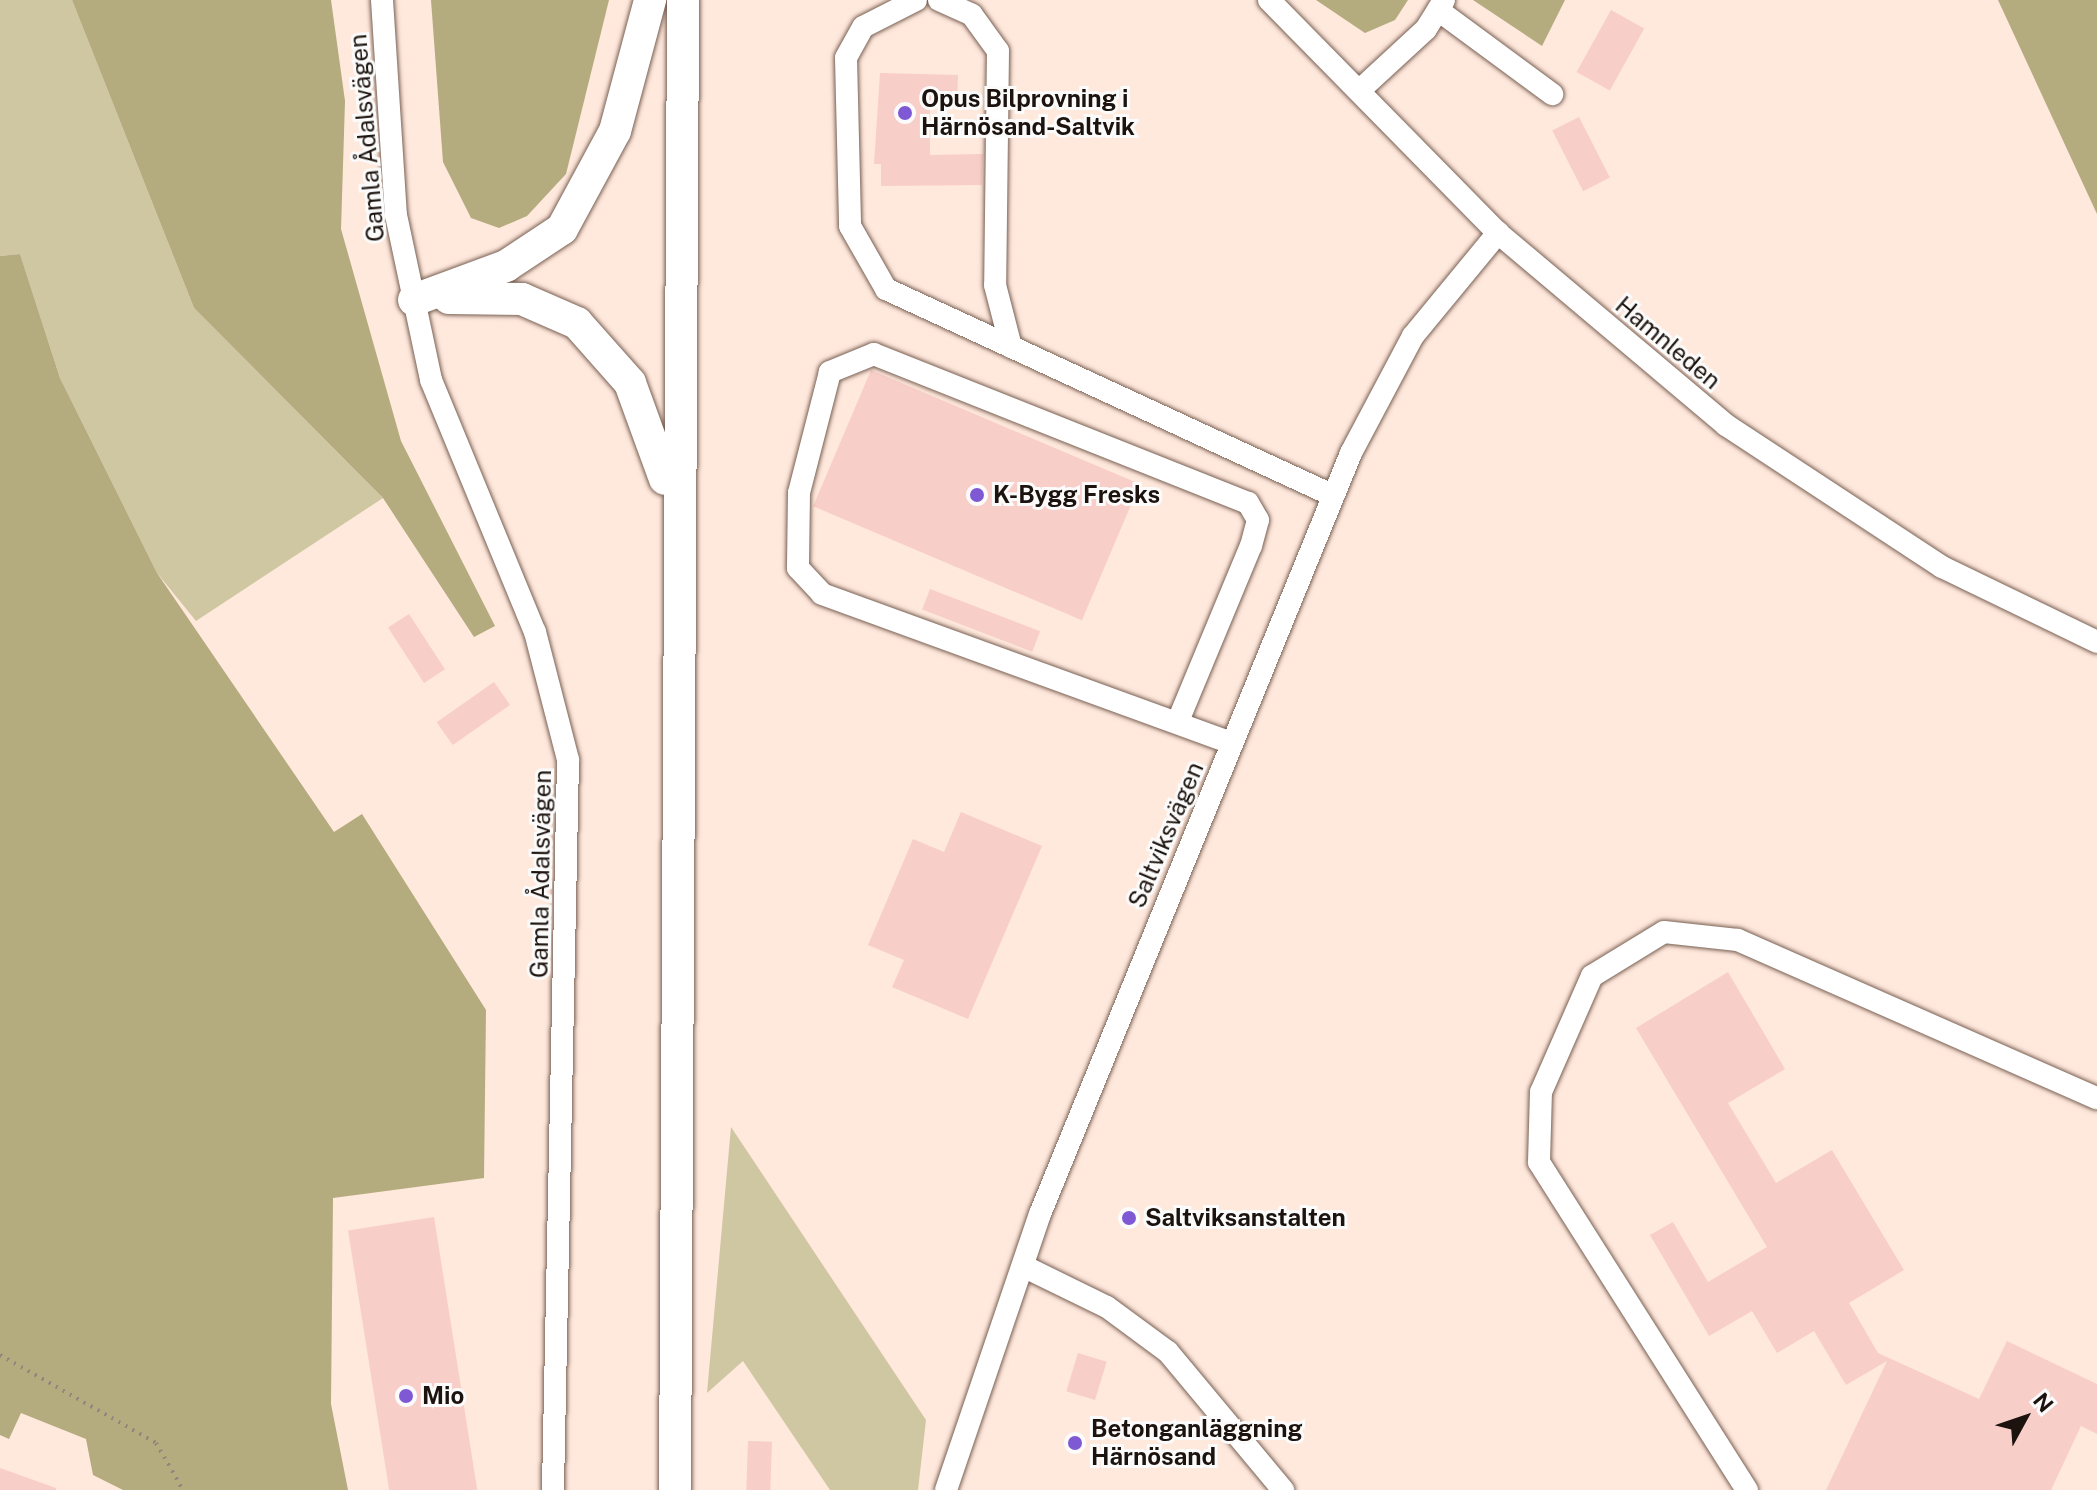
<!DOCTYPE html>
<html>
<head>
<meta charset="utf-8">
<style>
	body { margin:0 }
	#map { position:relative; width:2097px; height:1490px; overflow:hidden; background:#ffe8dc; font-family:"Public Sans",sans-serif }
	div>[style] { position:absolute }
	.green>* { inset:0; background:#cfc7a1 }
	.forest>* { inset:0; background:#b4ab7e }
	.building>* { inset:0; background:#f8cec8; transform-origin:0 0 }
	.path>* { height:4px; margin-top:-2px; transform-origin:0; background:repeating-linear-gradient(90deg,#94847b 0 2px,transparent 0 8px) }
	.roads { filter:drop-shadow(0 0 2px #786053) drop-shadow(0 0 2px #786053) }
	.minor>* { height:22px; margin:-11px; padding:0 11px; transform-origin:11px; border-radius:11px; background:#fff }
	.highway>* { height:32px; margin:-16px; padding:0 16px; transform-origin:16px; border-radius:16px; background:#fff }
	.dots>* { width:22px; height:22px; translate:-50% -50%; box-sizing:border-box; border:4px solid #fbfbfb; border-radius:50% }
	span { translate:-50% -50%; white-space:nowrap; text-align:center; line-height:1.15; -webkit-text-stroke:6px #fbfbfb; paint-order:stroke }
	.poi-label { font-size:24px; color:#1c130e; font-weight:700 }
	.left { translate:0 -50%; text-align:left }
	.street-label { font-size:24px; color:#1c130e }
	.north { position:absolute; left:1985px; top:1378px; width:80px; height:80px; -webkit-text-stroke:6px #fbfbfb; paint-order:stroke; rotate:50deg; font-size:22px; font-weight:700; line-height:32px; text-align:center; color:#1c130e }
	.north::after { content:''; display:block; margin:auto; width:28px; height:36px; background:#1c130e; clip-path:polygon(50% 0,100% 100%,50% 72%,0 100%) }
</style>
</head>
<body>
<div id="map">
	<div class="green">
		<i style="clip-path:polygon(0 0,72px 0,194px 308px,383px 498px,196px 621px,157px 573px,60px 378px,20px 254px,0 256px)"></i>
		<i style="clip-path:polygon(731px 1127px,926px 1420px,918px 1490px,830px 1490px,743px 1361px,707px 1393px)"></i>
	</div>
	<div class="forest">
		<i style="clip-path:polygon(72px 0,331px 0,345px 101px,341px 229px,401px 441px,495px 626px,474px 637px,383px 498px,194px 308px)"></i>
		<i style="clip-path:polygon(431px 0,609px 0,566px 174px,527px 216px,499px 228px,471px 218px,443px 162px)"></i>
		<i style="clip-path:polygon(1316px 0,1408px 0,1395px 20px,1365px 33px)"></i>
		<i style="clip-path:polygon(1473px 0,1565px 0,1542px 46px)"></i>
		<i style="clip-path:polygon(1998px 0,2097px 0,2097px 214px)"></i>
		<i style="clip-path:polygon(20px 254px,60px 378px,157px 573px,334px 832px,362px 814px,486px 1010px,484px 1178px,333px 1198px,331px 1404px,348px 1490px,123px 1490px,93px 1475px,86px 1439px,21px 1413px,9px 1439px,0 1435px,0 256px)"></i>
	</div>
	<div class="building">
		<i style="left:1611px;top:10px;width:38px;height:71px;rotate:29deg"></i>
		<i style="clip-path:polygon(880px 73px,958px 75px,957px 101px,930px 100px,930px 155px,983px 154px,982px 185px,881px 186px,881px 164px,874px 164px)"></i>
		<i style="left:1579px;top:117px;width:68px;height:30px;rotate:63deg"></i>
		<i style="left:871px;top:370px;width:292px;height:148px;rotate:23deg"></i>
		<i style="left:930px;top:589px;width:118px;height:22px;rotate:21deg"></i>
		<i style="left:409px;top:614px;width:66px;height:25px;rotate:57deg"></i>
		<i style="left:494px;top:682px;width:28px;height:70px;rotate:55deg"></i>
		<i style="clip-path:polygon(961px 812px,1042px 846px,968px 1019px,892px 987px,904px 960px,868px 945px,913px 839px,944px 852px)"></i>
		<i style="clip-path:polygon(1728px 972px,1785px 1069px,1728px 1103px,1776px 1183px,1832px 1150px,1904px 1270px,1849px 1303px,1878px 1353px,1979px 1399px,2007px 1341px,2097px 1384px,2097px 1434px,2081px 1426px,2051px 1490px,1826px 1490px,1887px 1361px,1846px 1385px,1814px 1331px,1777px 1353px,1752px 1311px,1709px 1336px,1650px 1235px,1673px 1222px,1708px 1282px,1767px 1247px,1636px 1028px)"></i>
		<i style="left:434px;top:1217px;width:276px;height:87px;rotate:81deg"></i>
		<i style="left:1078px;top:1353px;width:30px;height:40px;rotate:17deg"></i>
		<i style="left:748px;top:1441px;width:24px;height:49px;rotate:2deg"></i>
		<i style="clip-path:polygon(0 1468px,56px 1488px,56px 1490px,0 1490px)"></i>
	</div>
	<div class="path">
		<i style="left:0;top:1355px;width:179px;rotate:29.4deg"></i>
		<i style="left:156px;top:1443px;width:54px;rotate:60.1deg"></i>
	</div>
	<div class="roads">
		<div class="minor">
			<i style="left:382px;top:0;width:215px;rotate:86.3deg"></i>
			<i style="left:396px;top:215px;width:169px;rotate:78deg"></i>
			<i style="left:431px;top:380px;width:273px;rotate:67.6deg"></i>
			<i style="left:535px;top:632px;width:132px;rotate:75.5deg"></i>
			<i style="left:568px;top:760px;width:730px;rotate:91.18deg"></i>
			<i style="left:916px;top:0;width:59px;rotate:153deg"></i>
			<i style="left:863px;top:27px;width:35px;rotate:119deg"></i>
			<i style="left:846px;top:58px;width:168px;rotate:88.6deg"></i>
			<i style="left:850px;top:226px;width:73px;rotate:60.3deg"></i>
			<i style="left:886px;top:289px;width:493px;rotate:24.8deg"></i>
			<i style="left:939px;top:0;width:36px;rotate:24deg"></i>
			<i style="left:972px;top:15px;width:44px;rotate:54.2deg"></i>
			<i style="left:998px;top:51px;width:234px;rotate:90.7deg"></i>
			<i style="left:995px;top:285px;width:64px;rotate:75.5deg"></i>
			<i style="left:1269px;top:0;width:327px;rotate:45.5deg"></i>
			<i style="left:1498px;top:233px;width:298px;rotate:40.1deg"></i>
			<i style="left:1726px;top:425px;width:258px;rotate:33.3deg"></i>
			<i style="left:1942px;top:567px;width:172px;rotate:25.8deg"></i>
			<i style="left:1438px;top:10px;width:142px;rotate:36.4deg"></i>
			<i style="left:1361px;top:89px;width:88px;rotate:-42.7deg"></i>
			<i style="left:1426px;top:29px;width:34px;rotate:-58deg"></i>
			<i style="left:1178px;top:721px;width:190px;rotate:-67.4deg"></i>
			<i style="left:1251px;top:546px;width:27px;rotate:-75deg"></i>
			<i style="left:1258px;top:520px;width:20px;rotate:-120deg"></i>
			<i style="left:1248px;top:503px;width:403px;rotate:-158.3deg"></i>
			<i style="left:874px;top:354px;width:48px;rotate:157.8deg"></i>
			<i style="left:830px;top:372px;width:125px;rotate:104.4deg"></i>
			<i style="left:799px;top:493px;width:75px;rotate:90.8deg"></i>
			<i style="left:798px;top:568px;width:35px;rotate:47deg"></i>
			<i style="left:822px;top:594px;width:436px;rotate:20deg"></i>
			<i style="left:1023px;top:1266px;width:93px;rotate:26deg"></i>
			<i style="left:1107px;top:1307px;width:76px;rotate:36.4deg"></i>
			<i style="left:1168px;top:1352px;width:180px;rotate:50.2deg"></i>
			<i style="left:946px;top:1490px;width:292px;rotate:-71.2deg"></i>
			<i style="left:1040px;top:1214px;width:822px;rotate:-67.77deg"></i>
			<i style="left:1351px;top:453px;width:132px;rotate:-62.1deg"></i>
			<i style="left:1413px;top:336px;width:134px;rotate:-50.5deg"></i>
			<i style="left:1747px;top:1490px;width:388px;rotate:-122.4deg"></i>
			<i style="left:1539px;top:1162px;width:70px;rotate:-88.4deg"></i>
			<i style="left:1541px;top:1092px;width:127px;rotate:-66.3deg"></i>
			<i style="left:1592px;top:976px;width:84px;rotate:-31.4deg"></i>
			<i style="left:1664px;top:932px;width:74px;rotate:6.2deg"></i>
			<i style="left:1738px;top:940px;width:392px;rotate:23.8deg"></i>
		</div>
		<div class="highway">
			<i style="left:449px;top:298px;width:73px;rotate:0.8deg"></i>
			<i style="left:522px;top:299px;width:60px;rotate:23.6deg"></i>
			<i style="left:577px;top:323px;width:80px;rotate:48.5deg"></i>
			<i style="left:630px;top:383px;width:102px;rotate:70deg"></i>
			<i style="left:414px;top:300px;width:98px;rotate:-20.3deg"></i>
			<i style="left:506px;top:266px;width:67px;rotate:-33.5deg"></i>
			<i style="left:562px;top:229px;width:111px;rotate:-61.6deg"></i>
			<i style="left:615px;top:131px;width:136px;rotate:-75deg"></i>
			<i style="left:675px;top:1490px;width:1490px;rotate:-89.69deg"></i>
		</div>
	</div>
	<div class="dots">
		<i style="left:905px;top:113px;background:#7f59d3"></i>
		<i style="left:977px;top:495px;background:#7f59d3"></i>
		<i style="left:1129px;top:1218px;background:#7f59d3"></i>
		<i style="left:406px;top:1396px;background:#7f59d3"></i>
		<i style="left:1075px;top:1443px;background:#7f59d3"></i>
	</div>
	<div class="poi-label">
		<span class="left" style="left:921px;top:113px">Opus Bilprovning i<br>Härnösand-Saltvik</span>
		<span class="left" style="left:993px;top:495px">K-Bygg Fresks</span>
		<span class="left" style="left:1145px;top:1218px">Saltviksanstalten</span>
		<span class="left" style="left:422px;top:1396px">Mio</span>
		<span class="left" style="left:1091px;top:1443px">Betonganläggning<br>Härnösand</span>
	</div>
	<div class="street-label">
		<span style="left:367px;top:138px;rotate:-95deg">Gamla Ådalsvägen</span>
		<span style="left:1668px;top:343px;rotate:40deg">Hamnleden</span>
		<span style="left:1166px;top:835px;rotate:-67deg">Saltviksvägen</span>
		<span style="left:541px;top:874px;rotate:-89deg">Gamla Ådalsvägen</span>
	</div>
	<div class="north">N</div>
</div>
</body>
</html>
